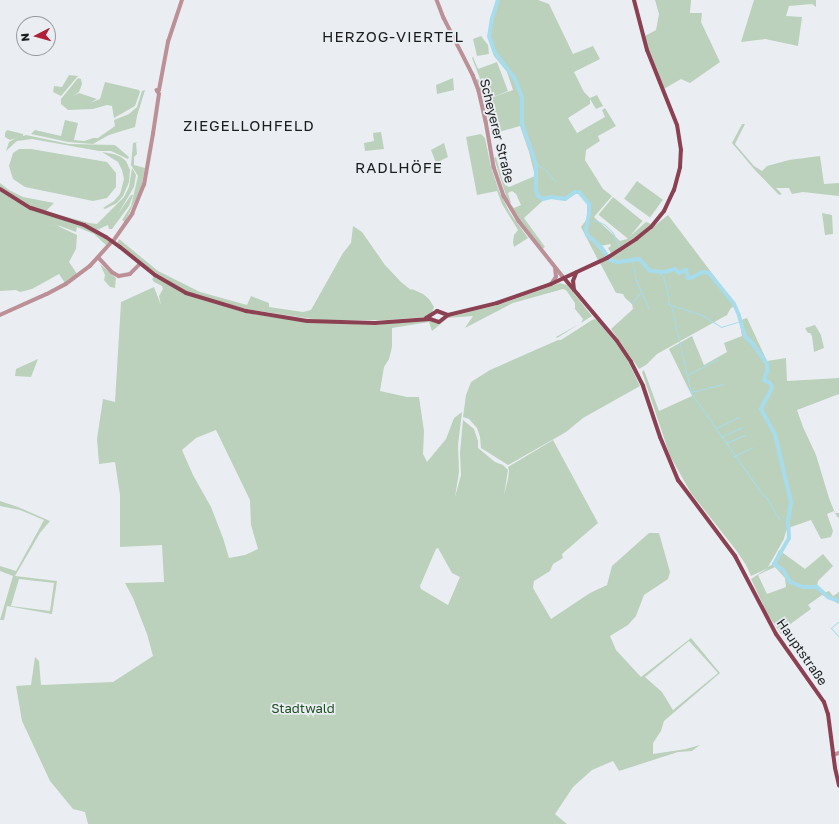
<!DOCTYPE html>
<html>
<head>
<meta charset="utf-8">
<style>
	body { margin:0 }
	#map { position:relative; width:839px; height:824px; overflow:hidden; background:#eaeef2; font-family:"Golos Text",sans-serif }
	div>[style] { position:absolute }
	.green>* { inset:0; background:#bbd1bc; transform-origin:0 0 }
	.stream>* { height:1px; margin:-0.5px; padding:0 0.5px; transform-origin:0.5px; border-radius:0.5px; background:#a7dced }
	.river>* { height:4px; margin:-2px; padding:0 2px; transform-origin:2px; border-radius:2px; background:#a7dced }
	.minor>* { height:3.5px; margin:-1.75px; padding:0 1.75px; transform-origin:1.75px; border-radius:1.75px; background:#bc9097 }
	.major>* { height:4px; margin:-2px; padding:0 2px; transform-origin:2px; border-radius:2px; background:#8b4152 }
	.major-bridge>* { height:4px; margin:-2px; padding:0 2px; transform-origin:2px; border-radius:2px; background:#8b4152 }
	span { translate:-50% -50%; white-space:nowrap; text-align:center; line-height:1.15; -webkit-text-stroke:3.5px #eaeef2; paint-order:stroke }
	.street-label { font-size:13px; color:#1a1c1d }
	.park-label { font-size:13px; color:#1d4f23 }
	.quarter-label { font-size:15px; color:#1a1c1d; letter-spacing:1px }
	.north { position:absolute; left:16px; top:16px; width:40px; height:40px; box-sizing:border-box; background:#eaeef2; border:1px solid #979a9d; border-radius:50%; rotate:264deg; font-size:11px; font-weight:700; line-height:16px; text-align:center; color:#1a1c1d }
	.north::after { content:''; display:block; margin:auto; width:14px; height:18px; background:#b21f36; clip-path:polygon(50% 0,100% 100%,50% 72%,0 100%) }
</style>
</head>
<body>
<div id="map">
	<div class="green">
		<i style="clip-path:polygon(496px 0,538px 0,549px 4px,573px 54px,593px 46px,600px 59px,574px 72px,584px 92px,590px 98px,597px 95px,603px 106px,596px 109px,590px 99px,590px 104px,568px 118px,577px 133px,605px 117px,602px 110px,605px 108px,616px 126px,598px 136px,600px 141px,586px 150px,585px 160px,603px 189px,612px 196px,594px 217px,620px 241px,627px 239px,646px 222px,651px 224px,638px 235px,611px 253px,608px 248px,611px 246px,610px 244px,601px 246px,588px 235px,586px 229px,590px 215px,590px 203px,587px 204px,587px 201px,578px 190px,565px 197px,548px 196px,524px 218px,545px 247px,542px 249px,520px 220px,511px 205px,514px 208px,521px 205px,516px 194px,512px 191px,508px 193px,511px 203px,508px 202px,494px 158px,496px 157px,502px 179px,505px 185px,509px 187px,535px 176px,529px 152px,520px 126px,492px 134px,484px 102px,476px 80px,478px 79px,488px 99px,472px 58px,473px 57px,478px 69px,497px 62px,508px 91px,488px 99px,513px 90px,507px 72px,494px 56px,488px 34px)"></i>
		<i style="clip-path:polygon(655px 0,691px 0,690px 13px,702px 13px,701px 22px,720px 62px,690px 83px,681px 79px,662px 90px,643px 37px,656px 30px,659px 14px)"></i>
		<i style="clip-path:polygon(754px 0,816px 0,816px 7px,812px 4px,789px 6px,786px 16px,802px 17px,798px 46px,765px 39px,741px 42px)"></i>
		<i style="clip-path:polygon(481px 36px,488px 45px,489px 54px,477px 56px,473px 39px)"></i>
		<i style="clip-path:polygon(69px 75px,78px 76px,61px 96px,53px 92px,54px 86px,62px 87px)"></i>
		<i style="clip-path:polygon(78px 78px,81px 79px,82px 84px,79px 92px,73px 96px,79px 93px,97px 99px,90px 103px,100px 99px,105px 82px,139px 90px,140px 92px,135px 106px,114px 118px,112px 106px,107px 105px,93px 109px,68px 110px,61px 104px,61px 99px)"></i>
		<i style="clip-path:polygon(453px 78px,454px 90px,437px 94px,436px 85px)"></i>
		<i style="clip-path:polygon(145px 90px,137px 116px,135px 127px,109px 135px,93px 144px,68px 142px,31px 134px,35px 130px,61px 136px,65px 120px,78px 123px,74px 140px,84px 141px,93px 138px,98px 138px,115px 126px,114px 120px,129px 114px,137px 107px,142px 91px)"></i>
		<i style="clip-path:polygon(742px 124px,745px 124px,735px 144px,754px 166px,762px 171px,767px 166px,789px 160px,820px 156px,824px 184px,839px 183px,839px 196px,803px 192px,792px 194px,789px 188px,776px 188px,782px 194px,779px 195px,754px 169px,732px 143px)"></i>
		<i style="clip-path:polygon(7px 130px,23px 134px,23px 136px,26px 135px,69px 144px,115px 145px,129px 157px,128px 159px,111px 151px,99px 151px,32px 139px,17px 141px,6px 151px,9px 142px,16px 138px,10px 140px,5px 137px,5px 133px)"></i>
		<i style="clip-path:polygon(381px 132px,384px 149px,365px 151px,364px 143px,374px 141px,373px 133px)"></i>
		<i style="clip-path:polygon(481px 134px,485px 138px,491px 167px,499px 191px,510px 213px,528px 238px,514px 247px,513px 242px,514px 235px,518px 230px,502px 204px,497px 191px,477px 195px,466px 137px)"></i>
		<i style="clip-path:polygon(138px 142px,136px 143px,137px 154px,134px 157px,134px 165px,145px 168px,141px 188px,125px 222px,122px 220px,131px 206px,138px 176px,131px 165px,133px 143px)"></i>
		<i style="clip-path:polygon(444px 143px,448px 157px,436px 163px,431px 150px)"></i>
		<i style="clip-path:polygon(19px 149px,31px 149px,107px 162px,116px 173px,116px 187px,107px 198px,93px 201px,25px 187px,13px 179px,9px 166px,13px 153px)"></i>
		<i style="clip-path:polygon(102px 152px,114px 154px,121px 157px,126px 161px,130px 170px,129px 182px,123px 196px,117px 203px,105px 209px,103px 208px,114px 201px,120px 194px,124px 179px,122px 170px,118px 162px)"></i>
		<i style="clip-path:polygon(132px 168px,136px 175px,134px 187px,118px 214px,131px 195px,133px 195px,129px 206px,112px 229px,109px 229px,108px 225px,97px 230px,49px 212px,89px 223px,97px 224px,124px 197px,129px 187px)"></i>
		<i style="left:637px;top:181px;width:32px;height:22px;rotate:36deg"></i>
		<i style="clip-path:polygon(0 183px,9px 190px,23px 197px,54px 203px,46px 211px,32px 207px,0 187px)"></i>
		<i style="clip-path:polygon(0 191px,30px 209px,89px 229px,110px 242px,106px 245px,94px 234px,77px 227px,76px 232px,60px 226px,42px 225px,58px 226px,77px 235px,76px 249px,69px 262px,77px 274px,65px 283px,59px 274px,32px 289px,20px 292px,16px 290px,0 291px)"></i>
		<i style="left:613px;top:197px;width:38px;height:23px;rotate:39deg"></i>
		<i style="clip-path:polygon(822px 213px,832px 215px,833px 234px,825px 235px)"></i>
		<i style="clip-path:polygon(668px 215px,736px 305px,731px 308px,727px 315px,657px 354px,646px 365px,639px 369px,611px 329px,633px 309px,632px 304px,625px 298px,623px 294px,616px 293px,600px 263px,633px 243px)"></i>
		<i style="clip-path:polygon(587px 219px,585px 229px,586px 234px,606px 256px,598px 260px,581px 227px)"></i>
		<i style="clip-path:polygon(353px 226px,362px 232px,385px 265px,401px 282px,411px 290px,412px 289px,423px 294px,429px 299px,434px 307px,431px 315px,426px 317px,386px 320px,319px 320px,246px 309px,193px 294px,180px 288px,147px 267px,117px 243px,119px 239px,158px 271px,200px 292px,247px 305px,251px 296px,269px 303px,269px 307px,303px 312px,311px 310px,343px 253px,351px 243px)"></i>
		<i style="clip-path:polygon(100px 264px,116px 278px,115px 288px,110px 287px,104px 280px,105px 275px)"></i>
		<i style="clip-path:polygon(evenodd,154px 277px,197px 298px,246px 313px,301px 321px,373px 325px,428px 320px,439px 324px,449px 317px,501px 304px,560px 283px,567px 285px,592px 316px,557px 338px,556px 337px,581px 323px,583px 319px,575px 309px,575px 303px,566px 290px,563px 289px,513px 303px,465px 328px,473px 316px,448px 318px,432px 331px,429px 322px,392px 328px,392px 347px,389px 359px,384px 367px,380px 391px,407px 397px,419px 397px,424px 431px,423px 454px,427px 462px,446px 439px,454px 418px,462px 412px,458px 445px,459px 472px,455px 497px,461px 475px,460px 453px,463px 420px,474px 429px,478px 441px,478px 448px,495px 462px,503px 465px,508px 470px,504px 495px,508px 479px,509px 471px,508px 467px,553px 440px,598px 523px,562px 554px,563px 558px,553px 564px,550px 571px,534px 581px,533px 588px,551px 619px,590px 593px,607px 585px,612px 566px,649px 533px,659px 533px,670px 572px,668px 579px,644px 595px,636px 616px,628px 625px,610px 636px,616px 650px,641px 677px,691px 638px,720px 673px,664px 721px,661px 731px,653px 743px,653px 754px,686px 749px,700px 745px,692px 751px,678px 752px,619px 771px,613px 761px,592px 770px,573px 787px,555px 814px,567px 824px,88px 824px,85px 812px,73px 809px,50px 781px,22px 721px,16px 686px,31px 685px,35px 657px,39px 661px,41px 685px,113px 682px,153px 656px,147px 634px,133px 598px,125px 583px,164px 582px,162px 545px,120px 547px,120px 495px,115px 462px,99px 464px,97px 439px,103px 399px,115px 402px,121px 302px,154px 287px,161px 305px,159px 296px,163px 289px,162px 286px,154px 282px,152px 279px,154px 277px,216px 430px,250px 500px,251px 525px,258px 549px,245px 555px,229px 558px,223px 538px,211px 507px,193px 475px,182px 450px,196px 438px,216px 430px,154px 277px,438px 548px,452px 573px,460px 577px,448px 605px,421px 589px,420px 586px,436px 549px,438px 548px,154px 277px,689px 641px,718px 673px,673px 710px,662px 692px,645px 677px,689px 641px)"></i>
		<i style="clip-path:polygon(evenodd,747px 318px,767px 361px,786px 358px,787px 381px,839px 378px,839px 394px,797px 410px,803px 427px,816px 455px,829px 498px,835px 513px,839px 513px,839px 517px,838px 518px,835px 513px,835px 511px,834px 511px,827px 514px,833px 531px,831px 537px,821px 539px,811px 520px,791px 527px,786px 531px,784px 539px,768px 567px,773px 564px,779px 550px,805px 569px,823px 554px,833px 566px,818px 581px,817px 586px,824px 593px,829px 591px,833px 596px,839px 592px,839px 604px,822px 595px,808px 605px,811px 609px,785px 628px,781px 634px,768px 615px,751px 579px,768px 568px,751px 576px,746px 565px,736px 550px,691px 493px,670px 456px,642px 372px,644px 370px,659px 411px,692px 396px,669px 349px,692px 336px,704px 365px,727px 352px,724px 343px,742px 336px,740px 325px,741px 320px,747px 318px,775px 567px,785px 578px,786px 587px,767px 594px,758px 575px,775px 567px)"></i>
		<i style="clip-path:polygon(592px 320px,595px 319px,599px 322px,624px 353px,640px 386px,583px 418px,566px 432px,510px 464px,508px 465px,481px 448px,480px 437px,477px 428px,469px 419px,463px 417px,466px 395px,471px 382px,490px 370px,558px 340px,561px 340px)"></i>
		<i style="clip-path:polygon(815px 325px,821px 335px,824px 348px,814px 352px,812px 336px,810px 333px,808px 333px,805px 328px)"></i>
		<i style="clip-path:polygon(38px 359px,31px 377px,15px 376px,16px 369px)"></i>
		<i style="clip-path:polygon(evenodd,0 501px,18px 507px,50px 521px,40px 533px,15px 576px,57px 581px,52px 614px,7px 606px,4px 620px,0 620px,13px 576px,0 571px,0 566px,16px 571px,44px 520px,20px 510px,0 506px,0 501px,19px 579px,54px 583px,50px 611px,11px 606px,19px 579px)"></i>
	</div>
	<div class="stream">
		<i style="left:536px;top:164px;width:10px;rotate:29deg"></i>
		<i style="left:545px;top:169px;width:16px;rotate:50deg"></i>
		<i style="left:594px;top:220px;width:11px;rotate:22deg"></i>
		<i style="left:604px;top:224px;width:13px;rotate:45deg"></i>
		<i style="left:613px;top:233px;width:14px;rotate:65deg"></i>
		<i style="left:632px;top:260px;width:20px;rotate:79deg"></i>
		<i style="left:636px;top:280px;width:32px;rotate:66deg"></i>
		<i style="left:657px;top:272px;width:7px;rotate:34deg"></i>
		<i style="left:663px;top:276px;width:23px;rotate:75deg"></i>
		<i style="left:669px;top:298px;width:6px;rotate:99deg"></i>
		<i style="left:668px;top:304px;width:36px;rotate:18deg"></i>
		<i style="left:702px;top:315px;width:22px;rotate:32deg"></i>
		<i style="left:721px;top:327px;width:21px;rotate:-17deg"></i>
		<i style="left:631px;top:303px;width:13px;rotate:-48deg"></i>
		<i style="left:671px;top:305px;width:90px;rotate:77.2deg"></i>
		<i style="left:691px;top:393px;width:125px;rotate:54.8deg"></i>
		<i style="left:763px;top:495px;width:4px;rotate:34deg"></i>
		<i style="left:766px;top:497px;width:26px;rotate:59deg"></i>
		<i style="left:687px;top:375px;width:35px;rotate:-27deg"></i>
		<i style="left:691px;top:392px;width:34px;rotate:-14deg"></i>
		<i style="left:716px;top:428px;width:25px;rotate:-26deg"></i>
		<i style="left:721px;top:437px;width:23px;rotate:-25deg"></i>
		<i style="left:726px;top:443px;width:21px;rotate:-23deg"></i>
		<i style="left:734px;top:456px;width:21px;rotate:-25deg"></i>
		<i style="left:839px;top:621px;width:11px;rotate:139deg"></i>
		<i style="left:831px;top:628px;width:12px;rotate:48deg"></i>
	</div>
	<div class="river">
		<i style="left:498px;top:0;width:19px;rotate:108deg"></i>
		<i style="left:492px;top:18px;width:18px;rotate:99deg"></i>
		<i style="left:489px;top:36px;width:18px;rotate:71deg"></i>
		<i style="left:495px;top:53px;width:31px;rotate:52deg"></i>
		<i style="left:514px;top:77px;width:22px;rotate:68deg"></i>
		<i style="left:522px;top:97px;width:27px;rotate:90deg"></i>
		<i style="left:522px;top:124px;width:42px;rotate:70.7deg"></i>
		<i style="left:536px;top:164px;width:26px;rotate:90deg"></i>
		<i style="left:536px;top:190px;width:6px;rotate:72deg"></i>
		<i style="left:538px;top:196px;width:6px;rotate:31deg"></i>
		<i style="left:543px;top:199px;width:8px;rotate:-14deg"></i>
		<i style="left:551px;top:197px;width:14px;rotate:8deg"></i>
		<i style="left:565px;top:199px;width:12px;rotate:-35deg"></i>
		<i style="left:575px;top:192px;width:4px"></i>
		<i style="left:579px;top:192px;width:16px;rotate:50deg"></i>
		<i style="left:589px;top:204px;width:10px;rotate:90deg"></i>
		<i style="left:589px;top:214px;width:16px;rotate:101deg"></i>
		<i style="left:586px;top:230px;width:5px;rotate:79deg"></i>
		<i style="left:587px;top:235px;width:18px;rotate:41deg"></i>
		<i style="left:601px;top:247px;width:16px;rotate:55deg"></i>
		<i style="left:610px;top:260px;width:8px;rotate:14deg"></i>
		<i style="left:618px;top:262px;width:21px;rotate:-8deg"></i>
		<i style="left:639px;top:259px;width:16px;rotate:47deg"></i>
		<i style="left:650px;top:271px;width:15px;rotate:4deg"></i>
		<i style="left:665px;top:272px;width:10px;rotate:-17deg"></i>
		<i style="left:675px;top:269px;width:6px;rotate:45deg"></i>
		<i style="left:679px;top:273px;width:8px;rotate:-23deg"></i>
		<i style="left:686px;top:270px;width:8px;rotate:76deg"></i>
		<i style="left:688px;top:278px;width:5px;rotate:-11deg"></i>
		<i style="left:693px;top:277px;width:10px;rotate:-29deg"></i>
		<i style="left:702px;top:272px;width:7px;rotate:8deg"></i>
		<i style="left:709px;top:273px;width:40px;rotate:51deg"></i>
		<i style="left:734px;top:304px;width:12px;rotate:66deg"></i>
		<i style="left:739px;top:316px;width:21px;rotate:73deg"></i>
		<i style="left:745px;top:336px;width:10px;rotate:45deg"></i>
		<i style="left:752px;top:343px;width:26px;rotate:54deg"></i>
		<i style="left:767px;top:364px;width:7px;rotate:90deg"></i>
		<i style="left:767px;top:371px;width:9px;rotate:108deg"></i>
		<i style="left:764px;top:380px;width:7px;rotate:27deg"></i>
		<i style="left:770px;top:383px;width:5px;rotate:68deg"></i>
		<i style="left:772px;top:388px;width:24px;rotate:118deg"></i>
		<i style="left:761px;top:409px;width:29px;rotate:61deg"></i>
		<i style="left:775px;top:434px;width:70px;rotate:76.8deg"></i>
		<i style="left:791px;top:502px;width:18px;rotate:99deg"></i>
		<i style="left:788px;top:520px;width:18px;rotate:87deg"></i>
		<i style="left:789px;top:538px;width:30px;rotate:120deg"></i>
		<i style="left:774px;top:564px;width:11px;rotate:34deg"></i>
		<i style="left:783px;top:570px;width:14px;rotate:60deg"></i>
		<i style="left:790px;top:582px;width:14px;rotate:21deg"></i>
		<i style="left:803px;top:587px;width:14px"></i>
		<i style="left:817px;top:587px;width:15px;rotate:42deg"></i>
		<i style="left:828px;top:597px;width:12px;rotate:20deg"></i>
	</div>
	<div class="minor">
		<i style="left:437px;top:0;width:19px;rotate:69deg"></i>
		<i style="left:444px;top:18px;width:64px;rotate:63deg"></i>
		<i style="left:473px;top:75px;width:17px;rotate:69deg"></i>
		<i style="left:479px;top:91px;width:31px;rotate:77deg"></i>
		<i style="left:486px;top:121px;width:47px;rotate:80.1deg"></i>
		<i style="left:494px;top:167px;width:31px;rotate:71deg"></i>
		<i style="left:504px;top:196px;width:29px;rotate:59deg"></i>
		<i style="left:519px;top:221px;width:73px;rotate:51.7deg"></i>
		<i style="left:114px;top:240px;width:32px;rotate:-55deg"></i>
		<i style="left:132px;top:214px;width:31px;rotate:-68deg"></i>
		<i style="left:144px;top:185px;width:52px;rotate:-80deg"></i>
		<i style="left:153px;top:134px;width:40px;rotate:-81.5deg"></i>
		<i style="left:159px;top:94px;width:4px;rotate:-124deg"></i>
		<i style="left:157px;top:91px;width:2px;rotate:-27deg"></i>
		<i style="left:159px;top:90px;width:49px;rotate:-79.4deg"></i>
		<i style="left:168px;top:42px;width:44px;rotate:-71.6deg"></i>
		<i style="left:99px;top:258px;width:19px;rotate:47deg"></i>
		<i style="left:112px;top:272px;width:8px;rotate:30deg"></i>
		<i style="left:119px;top:276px;width:11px;rotate:-10deg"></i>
		<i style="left:130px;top:274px;width:14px;rotate:-45deg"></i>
		<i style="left:552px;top:283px;width:7px;rotate:-56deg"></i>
		<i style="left:556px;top:277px;width:9px;rotate:-96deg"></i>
		<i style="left:0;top:315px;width:51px;rotate:-24.1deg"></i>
		<i style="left:47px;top:294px;width:21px;rotate:-28deg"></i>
		<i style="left:66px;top:284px;width:30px;rotate:-37deg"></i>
		<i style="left:90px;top:266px;width:31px;rotate:-48deg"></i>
		<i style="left:833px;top:755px;width:6px;rotate:-18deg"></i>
	</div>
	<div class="major">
		<i style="left:0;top:189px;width:36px;rotate:32deg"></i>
		<i style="left:31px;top:208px;width:56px;rotate:17.8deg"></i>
		<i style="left:84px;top:225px;width:25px;rotate:29deg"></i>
		<i style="left:120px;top:247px;width:45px;rotate:38.7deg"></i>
		<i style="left:155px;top:275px;width:36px;rotate:30deg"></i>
		<i style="left:186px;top:293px;width:63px;rotate:16.7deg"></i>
		<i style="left:246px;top:311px;width:62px;rotate:9.3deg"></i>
		<i style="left:564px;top:278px;width:82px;rotate:49.9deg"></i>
		<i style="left:617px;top:341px;width:25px;rotate:56deg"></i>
		<i style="left:631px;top:362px;width:27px;rotate:63deg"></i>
		<i style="left:643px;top:386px;width:54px;rotate:71.6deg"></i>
		<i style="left:660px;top:437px;width:47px;rotate:67.3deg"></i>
		<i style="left:678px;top:480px;width:95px;rotate:53.1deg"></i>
		<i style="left:735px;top:556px;width:88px;rotate:62.3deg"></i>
		<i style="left:776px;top:634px;width:83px;rotate:54.8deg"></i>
		<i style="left:824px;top:702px;width:13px;rotate:72deg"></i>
		<i style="left:828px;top:714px;width:54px;rotate:82.6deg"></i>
		<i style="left:835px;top:768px;width:18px;rotate:77deg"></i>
		<i style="left:574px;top:290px;width:9px;rotate:-96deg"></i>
		<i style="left:573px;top:281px;width:9px;rotate:-69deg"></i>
		<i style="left:426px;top:318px;width:13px;rotate:-32deg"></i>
		<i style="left:437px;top:311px;width:12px;rotate:20deg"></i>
		<i style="left:308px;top:321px;width:67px;rotate:1.7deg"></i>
		<i style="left:375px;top:323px;width:55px;rotate:-4.2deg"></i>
		<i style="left:430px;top:319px;width:9px;rotate:18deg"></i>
		<i style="left:439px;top:322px;width:11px;rotate:-38deg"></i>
		<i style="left:448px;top:315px;width:50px;rotate:-13.8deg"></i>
		<i style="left:497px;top:303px;width:57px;rotate:-19.4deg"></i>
		<i style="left:551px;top:284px;width:62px;rotate:-24.9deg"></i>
		<i style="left:607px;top:258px;width:35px;rotate:-33deg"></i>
		<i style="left:636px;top:239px;width:19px;rotate:-39deg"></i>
		<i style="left:651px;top:227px;width:21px;rotate:-51deg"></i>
		<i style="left:664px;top:211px;width:23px;rotate:-65deg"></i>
		<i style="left:674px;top:190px;width:24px;rotate:-75deg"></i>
		<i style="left:680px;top:167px;width:17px;rotate:-87deg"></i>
		<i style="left:681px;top:150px;width:25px;rotate:-99deg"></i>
		<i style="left:677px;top:125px;width:81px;rotate:-111.8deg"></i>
		<i style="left:647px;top:50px;width:52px;rotate:-104.6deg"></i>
	</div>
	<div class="major-bridge">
		<i style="left:106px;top:237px;width:17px;rotate:36deg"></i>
	</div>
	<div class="street-label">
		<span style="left:497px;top:131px;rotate:76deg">Scheyerer Straße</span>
		<span style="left:802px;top:652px;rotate:55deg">Hauptstraße</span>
	</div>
	<div class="park-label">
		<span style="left:303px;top:708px">Stadtwald</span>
	</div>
	<div class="quarter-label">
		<span style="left:393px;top:37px">HERZOG-VIERTEL</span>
		<span style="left:249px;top:126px">ZIEGELLOHFELD</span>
		<span style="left:399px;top:168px">RADLHÖFE</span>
	</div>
	<div class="north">N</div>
</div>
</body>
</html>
